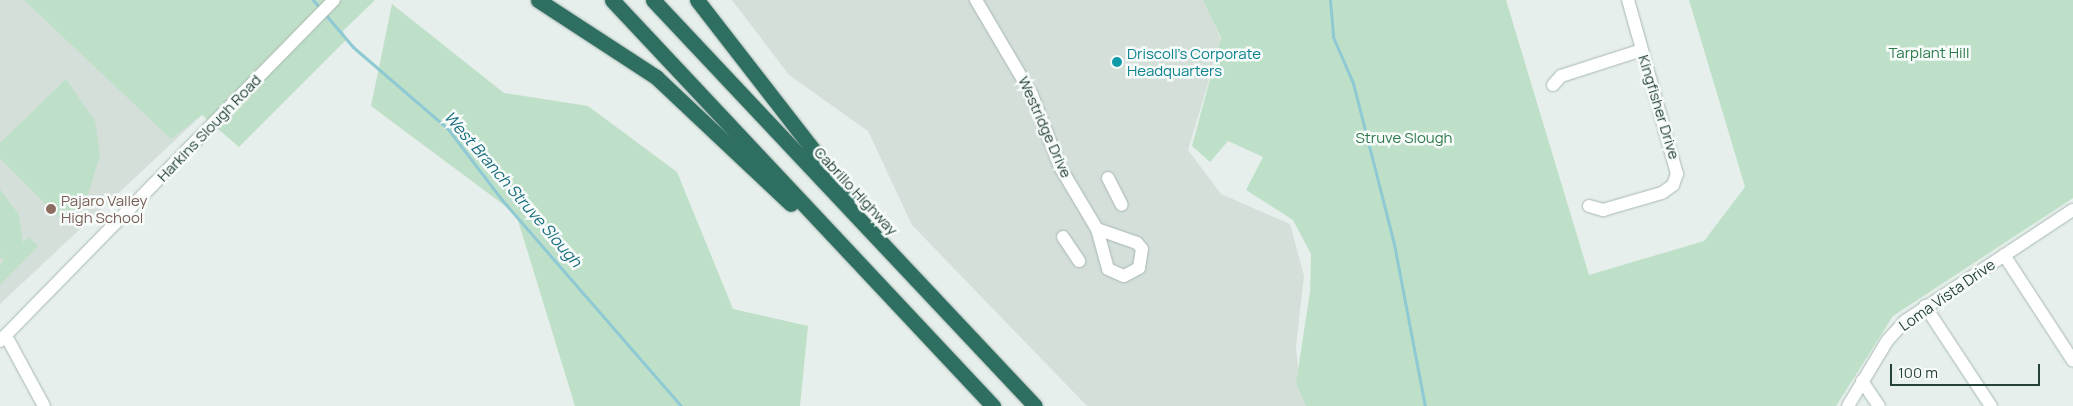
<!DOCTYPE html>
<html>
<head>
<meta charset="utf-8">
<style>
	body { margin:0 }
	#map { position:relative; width:2073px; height:406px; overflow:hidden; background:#e6efeb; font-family:Manrope,sans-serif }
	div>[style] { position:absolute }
	.built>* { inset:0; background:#d4dfda }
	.green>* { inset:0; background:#bfe0c8 }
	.stream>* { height:3px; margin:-1.5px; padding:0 1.5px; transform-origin:1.5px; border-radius:1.5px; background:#8ec9d4 }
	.roads { filter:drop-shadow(0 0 1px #a8b8b2) drop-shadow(0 0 1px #a8b8b2) }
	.minor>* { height:12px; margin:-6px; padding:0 6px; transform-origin:6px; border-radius:6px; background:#fff }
	.highway>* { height:15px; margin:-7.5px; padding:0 7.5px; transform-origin:7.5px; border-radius:7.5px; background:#2f6f62 }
	.dots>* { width:14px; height:14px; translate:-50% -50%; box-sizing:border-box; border:2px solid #f7fbf9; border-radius:50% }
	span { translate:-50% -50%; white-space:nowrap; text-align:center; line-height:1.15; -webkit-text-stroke:5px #f7fbf9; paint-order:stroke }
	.culture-label { font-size:15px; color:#0d838f }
	.left { translate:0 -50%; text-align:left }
	.park-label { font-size:15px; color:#2d7a4b }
	.street-label { font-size:15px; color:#24423a }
	.education-label { font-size:15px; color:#785e54 }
	.water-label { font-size:16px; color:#1c6f80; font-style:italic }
	.scale { position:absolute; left:1890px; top:364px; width:150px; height:22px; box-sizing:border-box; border:2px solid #24423a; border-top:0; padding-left:6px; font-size:15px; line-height:18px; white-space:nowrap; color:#24423a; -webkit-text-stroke:4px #f7fbf9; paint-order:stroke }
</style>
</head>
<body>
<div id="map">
	<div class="built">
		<i style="clip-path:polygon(0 0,62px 0,203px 114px,0 304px)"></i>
		<i style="clip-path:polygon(732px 0,1204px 0,1221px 40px,1188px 150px,1221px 194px,1290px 224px,1304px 276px,1296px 347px,1300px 388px,1309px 406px,1087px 406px,912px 225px,868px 131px,789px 75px)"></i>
	</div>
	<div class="green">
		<i style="clip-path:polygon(24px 0,375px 0,343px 31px,346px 40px,239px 147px,202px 115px,171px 139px)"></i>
		<i style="clip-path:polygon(1203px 0,1506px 0,1589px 275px,1704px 241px,1745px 187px,1689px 0,2073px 0,2073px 198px,1893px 316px,1836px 406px,1306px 406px,1296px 383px,1310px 292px,1311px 254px,1293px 220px,1246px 190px,1263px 157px,1228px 141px,1210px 162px,1192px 146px,1221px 38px)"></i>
		<i style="clip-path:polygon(392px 4px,504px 93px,588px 106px,677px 172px,733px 309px,808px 326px,800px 406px,575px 406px,516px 214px,371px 106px)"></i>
		<i style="clip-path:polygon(66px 79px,95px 121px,100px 155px,86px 201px,64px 222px,0 159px,0 143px)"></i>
		<i style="clip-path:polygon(0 189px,19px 215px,23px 243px,29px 237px,38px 246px,0 285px,0 266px,7px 254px,3px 260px,0 257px)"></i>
	</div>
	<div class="stream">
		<i style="left:313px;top:0;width:12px;rotate:48deg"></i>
		<i style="left:1330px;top:0;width:37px;rotate:85deg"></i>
		<i style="left:1333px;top:37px;width:50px;rotate:66.5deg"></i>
		<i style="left:1353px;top:83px;width:166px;rotate:75.7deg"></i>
		<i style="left:1394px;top:244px;width:165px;rotate:79.2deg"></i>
		<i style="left:325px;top:14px;width:43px;rotate:49.7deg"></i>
		<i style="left:353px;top:47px;width:125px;rotate:40.8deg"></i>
		<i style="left:448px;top:129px;width:89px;rotate:52.7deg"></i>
		<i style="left:502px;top:200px;width:273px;rotate:49deg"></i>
	</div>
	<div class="roads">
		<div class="minor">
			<i style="left:976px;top:0;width:110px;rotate:59.5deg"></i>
			<i style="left:1032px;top:95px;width:77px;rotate:68.7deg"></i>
			<i style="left:1060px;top:167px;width:72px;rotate:59.2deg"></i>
			<i style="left:1097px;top:229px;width:41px;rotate:74.6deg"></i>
			<i style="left:1108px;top:269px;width:17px;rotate:24deg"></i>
			<i style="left:1124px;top:276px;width:17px;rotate:-28deg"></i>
			<i style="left:1139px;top:268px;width:19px;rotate:-81deg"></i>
			<i style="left:1142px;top:249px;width:8px;rotate:-130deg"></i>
			<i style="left:1137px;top:243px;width:42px;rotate:-160.7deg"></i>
			<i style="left:1553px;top:85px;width:12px;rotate:-48deg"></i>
			<i style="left:1561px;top:76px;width:85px;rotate:-17.8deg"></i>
			<i style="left:1108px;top:178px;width:30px;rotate:63deg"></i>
			<i style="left:1589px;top:206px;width:15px;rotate:16deg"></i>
			<i style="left:1603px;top:210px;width:61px;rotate:-16.1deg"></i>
			<i style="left:1662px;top:193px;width:14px;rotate:-36deg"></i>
			<i style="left:1673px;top:185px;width:12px;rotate:-70deg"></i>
			<i style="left:1677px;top:174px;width:181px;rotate:-105.7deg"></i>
			<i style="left:1063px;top:237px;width:29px;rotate:56deg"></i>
			<i style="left:2004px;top:255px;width:126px;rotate:56.9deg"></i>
			<i style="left:1925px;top:306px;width:120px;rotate:56.6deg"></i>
			<i style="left:6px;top:336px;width:80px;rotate:61.5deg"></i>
			<i style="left:0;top:341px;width:477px;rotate:-45.6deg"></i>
			<i style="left:1862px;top:381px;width:30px;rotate:56deg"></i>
			<i style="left:1848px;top:406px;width:76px;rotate:-59deg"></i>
			<i style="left:1887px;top:341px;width:27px;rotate:-48deg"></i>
			<i style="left:1905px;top:321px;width:201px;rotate:-33.5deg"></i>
		</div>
		<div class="highway">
			<i style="left:538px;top:0;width:141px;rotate:33.1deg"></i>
			<i style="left:656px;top:77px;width:185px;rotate:43.3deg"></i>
			<i style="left:612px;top:0;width:557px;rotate:46.82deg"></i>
			<i style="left:653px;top:0;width:557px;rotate:46.74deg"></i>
			<i style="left:697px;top:0;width:248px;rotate:52.2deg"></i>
		</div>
	</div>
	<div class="dots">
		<i style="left:1117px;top:62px;background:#0f9aa8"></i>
		<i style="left:51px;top:209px;background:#8d6e63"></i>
	</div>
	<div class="culture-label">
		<span class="left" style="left:1127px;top:62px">Driscoll's Corporate<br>Headquarters</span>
	</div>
	<div class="park-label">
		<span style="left:1929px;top:53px">Tarplant Hill</span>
		<span style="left:1404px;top:138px">Struve Slough</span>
	</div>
	<div class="street-label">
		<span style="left:1659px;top:107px;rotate:73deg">Kingfisher Drive</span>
		<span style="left:1045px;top:127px;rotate:66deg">Westridge Drive</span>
		<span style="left:209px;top:128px;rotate:-46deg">Harkins Slough Road</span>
		<span style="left:856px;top:191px;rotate:47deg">Cabrillo Highway</span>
		<span style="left:1947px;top:295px;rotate:-35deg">Loma Vista Drive</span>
	</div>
	<div class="education-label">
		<span class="left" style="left:61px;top:209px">Pajaro Valley<br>High School</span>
	</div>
	<div class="water-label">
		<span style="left:513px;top:189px;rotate:49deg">West Branch Struve Slough</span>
	</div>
	<div class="scale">100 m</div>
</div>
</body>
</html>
